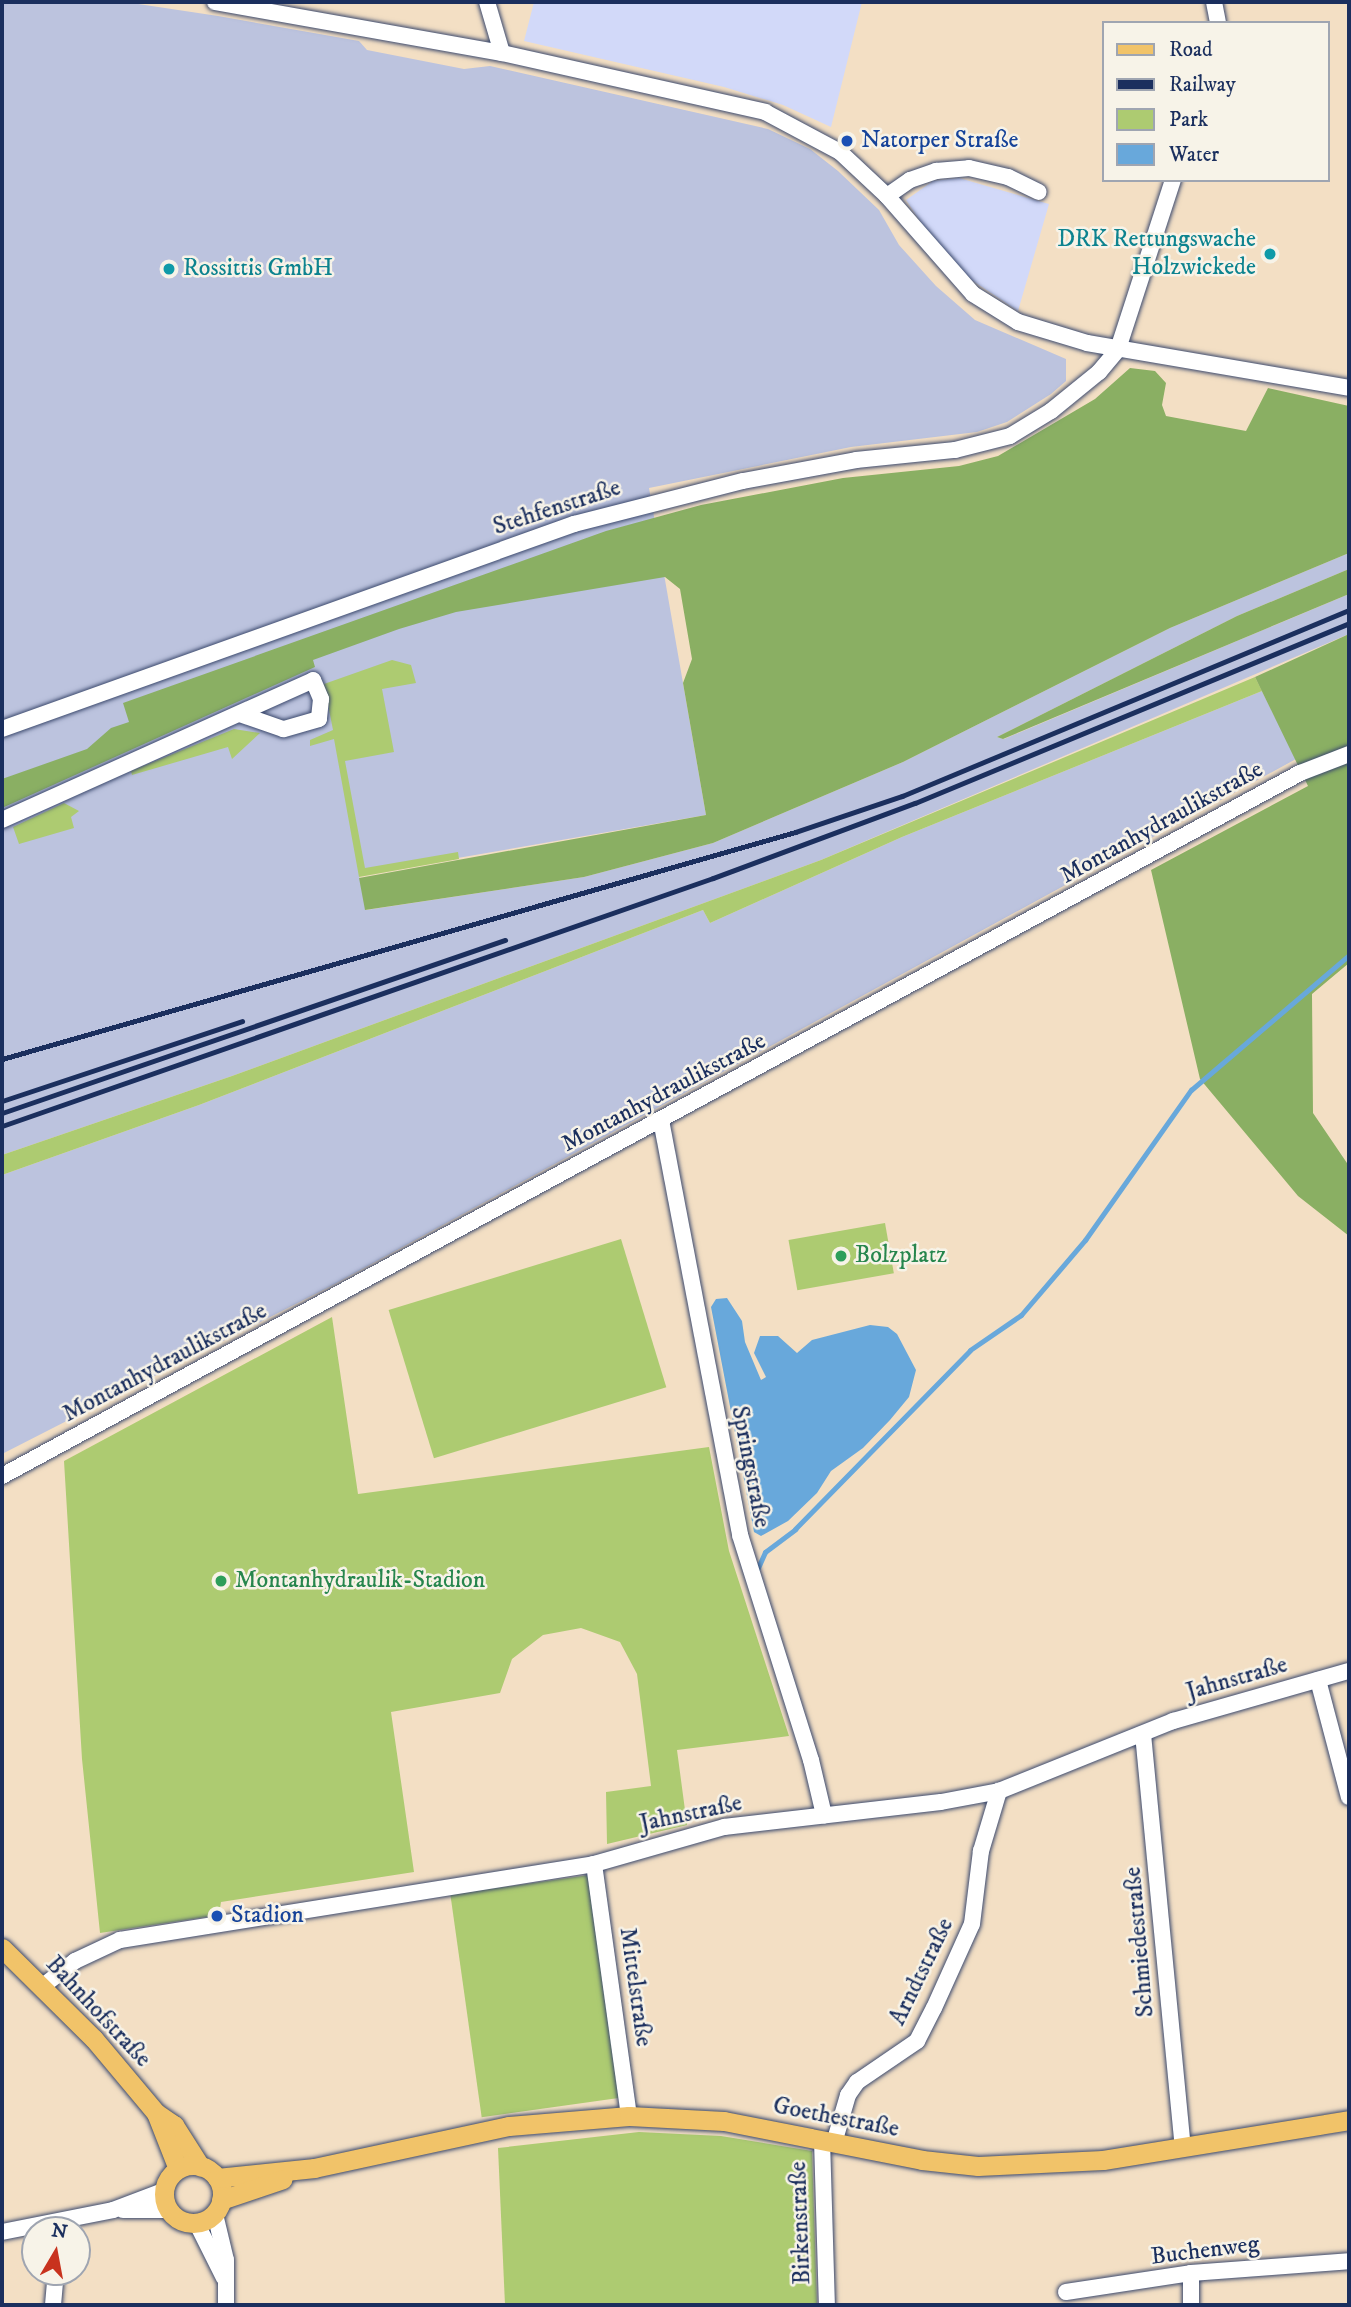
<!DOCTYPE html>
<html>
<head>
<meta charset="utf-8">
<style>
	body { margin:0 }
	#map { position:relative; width:1351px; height:2307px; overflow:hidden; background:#f3dfc4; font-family:"IM FELL DW Pica",serif }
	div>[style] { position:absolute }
	.built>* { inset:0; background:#d2d9f9 }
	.industrial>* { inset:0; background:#bcc3de }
	.green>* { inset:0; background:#adcb71; transform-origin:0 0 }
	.forest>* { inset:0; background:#8aaf63 }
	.water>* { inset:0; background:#68a8db }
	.stream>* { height:5px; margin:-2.5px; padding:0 2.5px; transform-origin:2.5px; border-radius:2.5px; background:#68a8db }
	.roads { filter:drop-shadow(0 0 2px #3b496d) drop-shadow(0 0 2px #3b496d) }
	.minor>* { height:16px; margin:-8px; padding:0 8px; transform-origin:8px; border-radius:8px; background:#fff }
	.major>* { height:19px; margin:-9.5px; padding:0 9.5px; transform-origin:9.5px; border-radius:9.5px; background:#f1c369 }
	.major>.ring { margin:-9.5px; padding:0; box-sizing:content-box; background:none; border:19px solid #f1c369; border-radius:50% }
	.rail>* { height:5px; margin:-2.5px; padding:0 2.5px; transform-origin:2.5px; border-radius:2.5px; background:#1b2f5e }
	.dots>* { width:19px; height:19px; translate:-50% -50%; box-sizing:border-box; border:4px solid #f7f3e8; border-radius:50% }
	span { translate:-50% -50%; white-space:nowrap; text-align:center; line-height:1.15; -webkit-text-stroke:5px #f7f3e8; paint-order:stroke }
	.transit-label { font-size:24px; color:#164399 }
	.left { translate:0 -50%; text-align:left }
	.culture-label { font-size:24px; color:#0d838f }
	.right { translate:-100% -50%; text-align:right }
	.street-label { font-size:24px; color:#1b2f5e }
	.leisure-label { font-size:24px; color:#27864d }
	.frame { position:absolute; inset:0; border:4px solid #1b2f5e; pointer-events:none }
	.legend { position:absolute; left:1102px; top:21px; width:228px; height:161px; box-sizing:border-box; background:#f7f3e8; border:2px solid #9fa5b1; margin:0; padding:9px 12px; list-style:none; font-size:21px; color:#1b2f5e }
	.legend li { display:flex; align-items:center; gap:14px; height:35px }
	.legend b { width:35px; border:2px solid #9fa5b1 }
	.north { position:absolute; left:21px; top:2216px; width:70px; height:70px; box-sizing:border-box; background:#f7f3e8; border:2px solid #9fa5b1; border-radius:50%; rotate:10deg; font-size:19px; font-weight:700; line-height:28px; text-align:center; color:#1b2f5e }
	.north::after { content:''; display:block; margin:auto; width:24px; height:32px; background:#c8321e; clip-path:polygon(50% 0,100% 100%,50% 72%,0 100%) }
</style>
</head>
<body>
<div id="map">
	<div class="built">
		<i style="clip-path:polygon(534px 2px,862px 2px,831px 127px,783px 105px,724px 87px,524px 41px)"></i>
		<i style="clip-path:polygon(959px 178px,1049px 204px,1018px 311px,970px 279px,934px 242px,906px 200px,933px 181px)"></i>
	</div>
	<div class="industrial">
		<i style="clip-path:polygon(2px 2px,125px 2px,218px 16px,359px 41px,367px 50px,464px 69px,490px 66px,768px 129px,810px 149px,838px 171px,879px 210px,899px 245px,936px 286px,975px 320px,1066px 359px,1066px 381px,1051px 394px,1007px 422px,977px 432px,851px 447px,649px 488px,706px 815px,359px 875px,366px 910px,584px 877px,713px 843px,903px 762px,1170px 628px,1349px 553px,1349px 569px,1237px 616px,997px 737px,1004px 739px,1349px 594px,1349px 634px,821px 860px,232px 1076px,2px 1155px)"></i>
		<i style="clip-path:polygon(1262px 691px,1296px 759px,333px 1285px,2px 1454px,2px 1175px,199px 1105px,703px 910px,710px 923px,902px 837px)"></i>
	</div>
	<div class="green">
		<i style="clip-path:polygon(392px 660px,411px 665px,416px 683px,382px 689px,394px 752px,345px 761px,365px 868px,458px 852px,459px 859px,359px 877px,334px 739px,310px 746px,310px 740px,333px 730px,324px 684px)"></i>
		<i style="clip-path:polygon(1255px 677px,1262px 691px,902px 837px,710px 923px,703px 910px,199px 1105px,2px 1175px,2px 1155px,232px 1076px,821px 860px)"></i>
		<i style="clip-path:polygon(234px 729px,260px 733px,232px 759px,228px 747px,132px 775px,131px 771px)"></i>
		<i style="clip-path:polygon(64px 803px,79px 811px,71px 817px,74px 828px,19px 844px,13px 827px)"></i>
		<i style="left:885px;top:1223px;width:51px;height:98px;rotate:80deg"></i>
		<i style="left:621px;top:1239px;width:155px;height:243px;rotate:73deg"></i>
		<i style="clip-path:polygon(332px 1317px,358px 1494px,709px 1447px,729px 1551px,789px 1736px,677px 1750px,687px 1825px,607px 1844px,606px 1792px,651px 1786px,637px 1674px,620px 1642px,581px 1628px,543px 1635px,512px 1659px,500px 1693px,391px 1712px,414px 1872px,221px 1902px,219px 1915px,100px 1933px,82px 1759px,64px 1461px)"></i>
		<i style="left:589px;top:1875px;width:225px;height:140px;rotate:82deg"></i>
		<i style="clip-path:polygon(639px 2132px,721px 2136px,812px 2151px,817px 2305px,505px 2305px,498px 2148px)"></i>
	</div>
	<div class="forest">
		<i style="clip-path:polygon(1130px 368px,1155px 371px,1166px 383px,1162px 405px,1166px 416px,1246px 431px,1268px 388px,1349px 406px,1349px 553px,1170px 628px,903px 762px,713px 843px,584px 877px,365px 910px,359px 878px,706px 815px,683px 683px,692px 659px,680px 589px,665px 577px,456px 612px,399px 629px,313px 660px,315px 667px,2px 808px,2px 779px,87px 749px,111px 728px,129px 722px,123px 703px,606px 531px,701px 505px,843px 478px,959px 466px,998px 456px,1095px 399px)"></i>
		<i style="clip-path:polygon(1349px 569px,1349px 594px,1003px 739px,997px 737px,1237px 616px)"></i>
		<i style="clip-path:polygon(1349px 634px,1349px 963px,1312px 994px,1313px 1113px,1349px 1166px,1349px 1236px,1298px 1196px,1200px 1079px,1151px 870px,1308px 786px,1255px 677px)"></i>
	</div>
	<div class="water">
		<i style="clip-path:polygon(727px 1298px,742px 1321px,745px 1342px,761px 1380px,766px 1377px,754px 1353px,760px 1336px,778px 1336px,797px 1353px,812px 1340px,870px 1325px,888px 1327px,897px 1334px,916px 1370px,909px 1397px,890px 1420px,863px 1448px,831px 1471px,817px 1493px,788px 1521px,761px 1536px,754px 1532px,711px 1307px,716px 1299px)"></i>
	</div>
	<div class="stream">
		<i style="left:757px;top:1570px;width:20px;rotate:-66deg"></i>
		<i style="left:765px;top:1552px;width:38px;rotate:-37deg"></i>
		<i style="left:795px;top:1529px;width:250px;rotate:-45.6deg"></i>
		<i style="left:970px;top:1350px;width:62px;rotate:-34.5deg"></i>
		<i style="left:1021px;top:1315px;width:99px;rotate:-49.5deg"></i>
		<i style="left:1085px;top:1240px;width:184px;rotate:-54.8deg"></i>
		<i style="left:1191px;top:1090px;width:208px;rotate:-40.5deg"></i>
	</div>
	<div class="roads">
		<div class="minor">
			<i style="left:215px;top:2px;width:291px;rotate:10.1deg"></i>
			<i style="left:502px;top:53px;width:270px;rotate:12.6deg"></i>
			<i style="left:765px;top:112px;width:85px;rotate:28.1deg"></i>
			<i style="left:840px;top:152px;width:64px;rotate:43.1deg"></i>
			<i style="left:887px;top:196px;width:130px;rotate:48.7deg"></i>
			<i style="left:973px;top:294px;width:53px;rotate:31.9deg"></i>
			<i style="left:1018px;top:322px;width:72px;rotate:16.9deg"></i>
			<i style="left:1087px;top:343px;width:266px;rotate:9.7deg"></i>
			<i style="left:487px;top:2px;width:53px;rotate:73.6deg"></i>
			<i style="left:1214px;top:2px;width:21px;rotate:79deg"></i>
			<i style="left:887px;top:196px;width:28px;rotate:-35deg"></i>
			<i style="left:910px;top:180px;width:28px;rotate:-19deg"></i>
			<i style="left:936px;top:171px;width:33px;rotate:-5deg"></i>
			<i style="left:969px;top:168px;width:40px;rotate:13deg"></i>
			<i style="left:1008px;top:177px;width:34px;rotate:26deg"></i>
			<i style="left:2px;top:729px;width:608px;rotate:-19.72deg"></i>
			<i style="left:574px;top:524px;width:174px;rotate:-14.3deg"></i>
			<i style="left:743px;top:481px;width:115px;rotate:-10.5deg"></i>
			<i style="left:856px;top:460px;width:100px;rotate:-5.8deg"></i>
			<i style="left:955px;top:450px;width:57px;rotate:-14.3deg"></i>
			<i style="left:1010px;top:436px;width:48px;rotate:-31.4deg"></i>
			<i style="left:1051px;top:411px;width:62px;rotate:-39.1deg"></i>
			<i style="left:1099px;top:372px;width:30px;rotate:-50deg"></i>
			<i style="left:1118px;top:349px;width:178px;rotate:-72deg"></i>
			<i style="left:2px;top:820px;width:341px;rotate:-24.2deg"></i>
			<i style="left:313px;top:680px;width:21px;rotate:67deg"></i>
			<i style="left:321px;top:699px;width:20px;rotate:96deg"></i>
			<i style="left:319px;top:719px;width:37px;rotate:164deg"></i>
			<i style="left:283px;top:729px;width:46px;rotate:-160.8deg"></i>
			<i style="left:661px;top:1120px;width:422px;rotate:79.2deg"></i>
			<i style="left:740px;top:1535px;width:236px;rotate:72.5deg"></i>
			<i style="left:811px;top:1760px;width:57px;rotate:76.7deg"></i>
			<i style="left:2px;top:1476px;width:1476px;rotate:-28.44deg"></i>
			<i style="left:1300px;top:773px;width:53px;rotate:-21.2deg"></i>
			<i style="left:1318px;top:1680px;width:121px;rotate:75.2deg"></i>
			<i style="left:1143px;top:1734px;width:414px;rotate:84.5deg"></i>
			<i style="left:594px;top:1864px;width:254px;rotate:82.1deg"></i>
			<i style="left:43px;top:1986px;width:41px;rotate:-38deg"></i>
			<i style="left:75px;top:1961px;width:50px;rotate:-25deg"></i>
			<i style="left:120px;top:1940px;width:480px;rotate:-9.1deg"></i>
			<i style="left:594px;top:1864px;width:135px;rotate:-15.9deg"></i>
			<i style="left:724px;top:1827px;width:218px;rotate:-6.6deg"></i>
			<i style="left:941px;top:1802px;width:59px;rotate:-10.7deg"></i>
			<i style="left:999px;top:1791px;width:188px;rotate:-21.9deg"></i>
			<i style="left:1173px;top:1721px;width:183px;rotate:-15.9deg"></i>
			<i style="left:822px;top:2140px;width:165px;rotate:88.3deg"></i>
			<i style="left:834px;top:2143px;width:50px;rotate:-73.7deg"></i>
			<i style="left:848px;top:2095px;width:16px;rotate:-55deg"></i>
			<i style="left:857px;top:2082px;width:73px;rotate:-34.3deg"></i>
			<i style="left:917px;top:2041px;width:37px;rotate:-63deg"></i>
			<i style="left:934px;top:2008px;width:92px;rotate:-65.7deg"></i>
			<i style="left:972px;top:1924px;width:74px;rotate:-83deg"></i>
			<i style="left:981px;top:1851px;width:63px;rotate:-73.3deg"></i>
			<i style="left:123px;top:2210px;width:45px"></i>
			<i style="left:215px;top:2214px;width:47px;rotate:76.6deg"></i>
			<i style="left:226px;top:2260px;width:45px;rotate:90deg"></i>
			<i style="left:197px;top:2224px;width:60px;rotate:63.4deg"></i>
			<i style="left:2px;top:2232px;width:113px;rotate:-11.2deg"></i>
			<i style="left:113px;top:2210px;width:53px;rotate:-20.8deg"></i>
			<i style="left:1191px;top:2273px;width:32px;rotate:90deg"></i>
			<i style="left:1066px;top:2292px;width:126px;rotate:-8.6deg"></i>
			<i style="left:1191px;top:2273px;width:158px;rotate:-4.3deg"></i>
			<i style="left:53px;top:2305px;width:33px;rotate:-85deg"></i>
		</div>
		<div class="major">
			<i style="left:2px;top:1948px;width:129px;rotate:44.7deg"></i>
			<i style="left:94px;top:2039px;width:97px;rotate:50deg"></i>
			<i style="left:156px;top:2113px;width:22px;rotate:34deg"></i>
			<i style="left:174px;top:2125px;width:49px;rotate:57.6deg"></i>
			<i style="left:156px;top:2113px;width:60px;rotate:68.6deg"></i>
			<i class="ring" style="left:164px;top:2165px;width:39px;height:39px"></i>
			<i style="left:217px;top:2178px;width:98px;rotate:-5.9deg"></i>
			<i style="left:314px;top:2168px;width:199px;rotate:-12.2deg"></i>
			<i style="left:509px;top:2126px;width:120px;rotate:-4.8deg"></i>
			<i style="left:629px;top:2116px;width:95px;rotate:3deg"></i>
			<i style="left:724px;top:2121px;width:202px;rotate:11.1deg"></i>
			<i style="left:922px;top:2160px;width:56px;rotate:6.1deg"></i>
			<i style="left:978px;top:2166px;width:125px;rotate:-2.7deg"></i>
			<i style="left:1103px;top:2160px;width:249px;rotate:-9.2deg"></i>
			<i style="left:221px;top:2200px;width:65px;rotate:-18.7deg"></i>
		</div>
	</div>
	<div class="rail">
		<i style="left:2px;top:1059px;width:825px;rotate:-15.97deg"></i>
		<i style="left:795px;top:832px;width:113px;rotate:-18.6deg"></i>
		<i style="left:902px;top:796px;width:484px;rotate:-22.6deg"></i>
		<i style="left:2px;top:1101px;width:253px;rotate:-18.4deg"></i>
		<i style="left:2px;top:1113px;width:532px;rotate:-18.98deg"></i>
		<i style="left:2px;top:1126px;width:753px;rotate:-19.23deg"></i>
		<i style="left:713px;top:878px;width:215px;rotate:-20.4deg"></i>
		<i style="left:915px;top:803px;width:470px;rotate:-22.5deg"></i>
	</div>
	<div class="dots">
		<i style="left:847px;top:141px;background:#1a4fb4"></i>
		<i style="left:1270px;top:254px;background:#0f9aa8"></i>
		<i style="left:169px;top:269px;background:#0f9aa8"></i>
		<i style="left:841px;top:1256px;background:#2e9e5b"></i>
		<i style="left:221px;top:1581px;background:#2e9e5b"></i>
		<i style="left:217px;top:1916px;background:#1a4fb4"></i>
	</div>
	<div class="transit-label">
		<span class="left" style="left:861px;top:141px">Natorper Straße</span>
		<span class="left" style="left:231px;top:1916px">Stadion</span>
	</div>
	<div class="culture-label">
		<span class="right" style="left:1256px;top:254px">DRK Rettungswache<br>Holzwickede</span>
		<span class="left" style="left:183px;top:269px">Rossittis GmbH</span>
	</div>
	<div class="street-label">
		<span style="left:557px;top:508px;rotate:-18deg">Stehfenstraße</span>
		<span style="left:1162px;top:823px;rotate:-29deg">Montanhydraulikstraße</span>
		<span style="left:664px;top:1093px;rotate:-28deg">Montanhydraulikstraße</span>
		<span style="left:165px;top:1363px;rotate:-28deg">Montanhydraulikstraße</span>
		<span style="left:750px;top:1467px;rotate:79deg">Springstraße</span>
		<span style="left:1237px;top:1679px;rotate:-16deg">Jahnstraße</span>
		<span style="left:691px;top:1814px;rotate:-12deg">Jahnstraße</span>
		<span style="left:1140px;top:1942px;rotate:-95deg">Schmiedestraße</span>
		<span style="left:922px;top:1972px;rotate:-64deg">Arndtstraße</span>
		<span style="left:635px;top:1987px;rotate:82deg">Mittelstraße</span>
		<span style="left:98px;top:2012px;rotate:47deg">Bahnhofstraße</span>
		<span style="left:836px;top:2118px;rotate:11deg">Goethestraße</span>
		<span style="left:801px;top:2223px;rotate:-92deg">Birkenstraße</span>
		<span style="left:1205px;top:2251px;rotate:-7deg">Buchenweg</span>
	</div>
	<div class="leisure-label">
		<span class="left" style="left:855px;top:1256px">Bolzplatz</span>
		<span class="left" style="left:235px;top:1581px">Montanhydraulik-Stadion</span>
	</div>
	<div class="frame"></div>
	<ul class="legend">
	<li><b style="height:9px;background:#f1c369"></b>Road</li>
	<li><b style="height:9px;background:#1b2f5e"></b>Railway</li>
	<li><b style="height:19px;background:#adcb71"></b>Park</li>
	<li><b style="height:19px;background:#68a8db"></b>Water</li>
	</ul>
	<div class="north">N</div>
</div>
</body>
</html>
